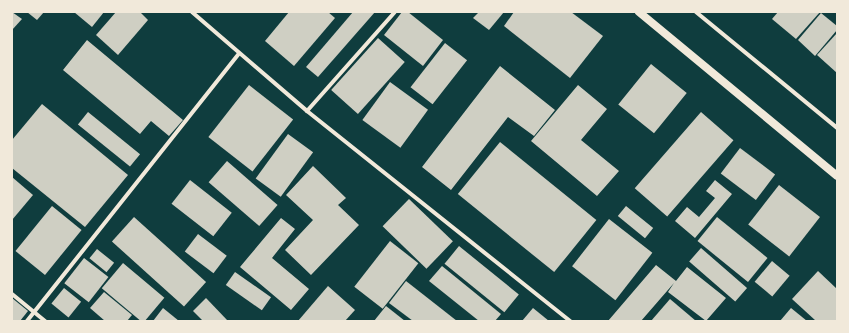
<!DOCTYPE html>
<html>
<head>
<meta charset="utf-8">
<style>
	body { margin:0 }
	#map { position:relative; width:849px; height:333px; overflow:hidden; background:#0f3d3e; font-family:"DejaVu Sans",sans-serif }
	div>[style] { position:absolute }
	.building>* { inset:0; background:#cfcfc3; transform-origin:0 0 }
	.minor>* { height:4px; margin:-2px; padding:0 2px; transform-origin:2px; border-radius:2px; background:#f1e9da }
	.secondary>* { height:8px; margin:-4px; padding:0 4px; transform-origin:4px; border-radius:4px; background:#f1e9da }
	span { translate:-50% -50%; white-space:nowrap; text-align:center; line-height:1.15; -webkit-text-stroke:3.5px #f1e9da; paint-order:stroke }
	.frame { position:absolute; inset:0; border:13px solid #f1e9da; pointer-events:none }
</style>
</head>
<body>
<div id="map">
	<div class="building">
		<i style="clip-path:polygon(12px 12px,22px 19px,12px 30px)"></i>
		<i style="clip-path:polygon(27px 12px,44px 12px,37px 20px)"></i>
		<i style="clip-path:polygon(74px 12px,104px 12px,92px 27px)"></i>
		<i style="clip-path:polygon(116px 12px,140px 12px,148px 20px,118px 55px,96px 35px)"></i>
		<i style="clip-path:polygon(289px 12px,328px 12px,335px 18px,294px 66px,265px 41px)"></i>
		<i style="clip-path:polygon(353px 12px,375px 12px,318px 77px,306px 67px)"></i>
		<i style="clip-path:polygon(402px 12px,408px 12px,443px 40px,423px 66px,384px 35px)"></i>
		<i style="clip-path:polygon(479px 12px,504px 12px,489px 30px,473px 18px)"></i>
		<i style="clip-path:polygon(514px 12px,571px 12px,603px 36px,570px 78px,504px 26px)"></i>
		<i style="clip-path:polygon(778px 12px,820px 12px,796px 39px,772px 19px)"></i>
		<i style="clip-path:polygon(821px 13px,837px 26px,837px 30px,815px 56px,798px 40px)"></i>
		<i style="clip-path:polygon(837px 33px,837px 73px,817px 55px)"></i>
		<i style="left:378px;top:38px;width:36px;height:70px;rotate:42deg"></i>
		<i style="clip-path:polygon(87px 40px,183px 120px,169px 136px,151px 121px,140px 134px,63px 70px)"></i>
		<i style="left:445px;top:43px;width:28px;height:56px;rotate:38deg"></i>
		<i style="left:651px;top:64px;width:46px;height:52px;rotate:39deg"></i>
		<i style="clip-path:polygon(500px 66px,555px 110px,534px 136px,508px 117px,451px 190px,422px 167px)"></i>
		<i style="left:390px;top:82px;width:47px;height:47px;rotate:36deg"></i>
		<i style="left:249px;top:85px;width:56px;height:66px;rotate:38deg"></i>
		<i style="clip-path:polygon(578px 85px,607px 109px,581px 140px,619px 171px,597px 196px,531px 141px)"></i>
		<i style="clip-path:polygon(42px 104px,128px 175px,85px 227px,12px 168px,12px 140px)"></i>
		<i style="left:88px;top:112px;width:67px;height:16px;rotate:39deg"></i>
		<i style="left:701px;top:112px;width:43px;height:101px;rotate:41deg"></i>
		<i style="left:288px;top:134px;width:31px;height:55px;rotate:36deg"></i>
		<i style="left:500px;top:142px;width:124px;height:67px;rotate:39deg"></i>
		<i style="left:740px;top:148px;width:44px;height:32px;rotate:37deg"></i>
		<i style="left:227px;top:161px;width:67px;height:28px;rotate:41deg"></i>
		<i style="clip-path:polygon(313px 166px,346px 198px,338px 205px,359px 225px,311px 275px,285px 250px,313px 220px,286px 195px)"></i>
		<i style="clip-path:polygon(12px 177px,33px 195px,12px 220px)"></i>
		<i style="left:190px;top:180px;width:53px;height:30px;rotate:38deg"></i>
		<i style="clip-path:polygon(715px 180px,732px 194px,695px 238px,675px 221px,687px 207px,699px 217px,715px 198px,706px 191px)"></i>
		<i style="left:779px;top:185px;width:52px;height:50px;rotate:38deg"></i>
		<i style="left:409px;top:199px;width:61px;height:38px;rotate:44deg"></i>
		<i style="left:52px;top:206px;width:38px;height:58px;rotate:39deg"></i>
		<i style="left:626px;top:206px;width:35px;height:13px;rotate:39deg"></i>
		<i style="left:134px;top:217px;width:97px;height:33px;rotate:42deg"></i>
		<i style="left:717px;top:217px;width:65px;height:31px;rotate:39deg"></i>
		<i style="clip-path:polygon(281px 218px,295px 229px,272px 258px,309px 289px,291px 310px,240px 267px)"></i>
		<i style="left:609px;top:219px;width:55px;height:60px;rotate:38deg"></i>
		<i style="left:198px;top:234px;width:36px;height:22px;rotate:37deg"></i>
		<i style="left:390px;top:241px;width:36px;height:58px;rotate:38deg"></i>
		<i style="left:459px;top:246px;width:77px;height:23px;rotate:39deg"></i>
		<i style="left:701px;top:248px;width:61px;height:18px;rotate:41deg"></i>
		<i style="left:97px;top:249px;width:22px;height:12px;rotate:39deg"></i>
		<i style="left:84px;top:258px;width:31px;height:32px;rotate:38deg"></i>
		<i style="left:772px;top:261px;width:23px;height:27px;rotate:40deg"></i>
		<i style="left:123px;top:263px;width:54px;height:33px;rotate:40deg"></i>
		<i style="clip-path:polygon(656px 265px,676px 281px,687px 267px,726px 298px,706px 321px,668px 292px,674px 283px,641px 321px,608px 321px)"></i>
		<i style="clip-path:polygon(442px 266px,501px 314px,495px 321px,479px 321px,429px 281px)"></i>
		<i style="clip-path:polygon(818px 271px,837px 289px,837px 321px,816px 321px,792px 299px)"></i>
		<i style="left:235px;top:272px;width:44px;height:16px;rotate:35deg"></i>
		<i style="clip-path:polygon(406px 281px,457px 321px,413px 321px,389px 303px)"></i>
		<i style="clip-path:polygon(328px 286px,355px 310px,345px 321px,298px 321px)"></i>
		<i style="left:64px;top:288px;width:22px;height:20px;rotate:39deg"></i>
		<i style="clip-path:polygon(104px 292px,132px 315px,127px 321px,105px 321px,90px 308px)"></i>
		<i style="clip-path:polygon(12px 298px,28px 311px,20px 321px,12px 321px)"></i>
		<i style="clip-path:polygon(206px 298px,228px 321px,203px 321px,193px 311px)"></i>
		<i style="clip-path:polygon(670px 299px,696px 321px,651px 321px)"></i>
		<i style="clip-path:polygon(386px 306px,405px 321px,374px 321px)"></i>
		<i style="clip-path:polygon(163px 308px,179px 321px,153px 321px)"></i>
		<i style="clip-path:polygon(533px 308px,549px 321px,522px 321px)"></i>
		<i style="clip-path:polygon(791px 308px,807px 321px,780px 321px)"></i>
	</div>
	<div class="minor">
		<i style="left:192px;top:12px;width:152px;rotate:40.7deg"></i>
		<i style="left:307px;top:111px;width:337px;rotate:38.6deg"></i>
		<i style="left:696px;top:12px;width:183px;rotate:39.4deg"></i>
		<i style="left:307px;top:111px;width:132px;rotate:-48.4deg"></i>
		<i style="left:12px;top:294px;width:43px;rotate:39.3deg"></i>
		<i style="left:27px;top:321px;width:341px;rotate:-51.6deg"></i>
	</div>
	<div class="secondary">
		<i style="left:639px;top:12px;width:257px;rotate:39.6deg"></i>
	</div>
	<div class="frame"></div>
</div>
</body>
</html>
